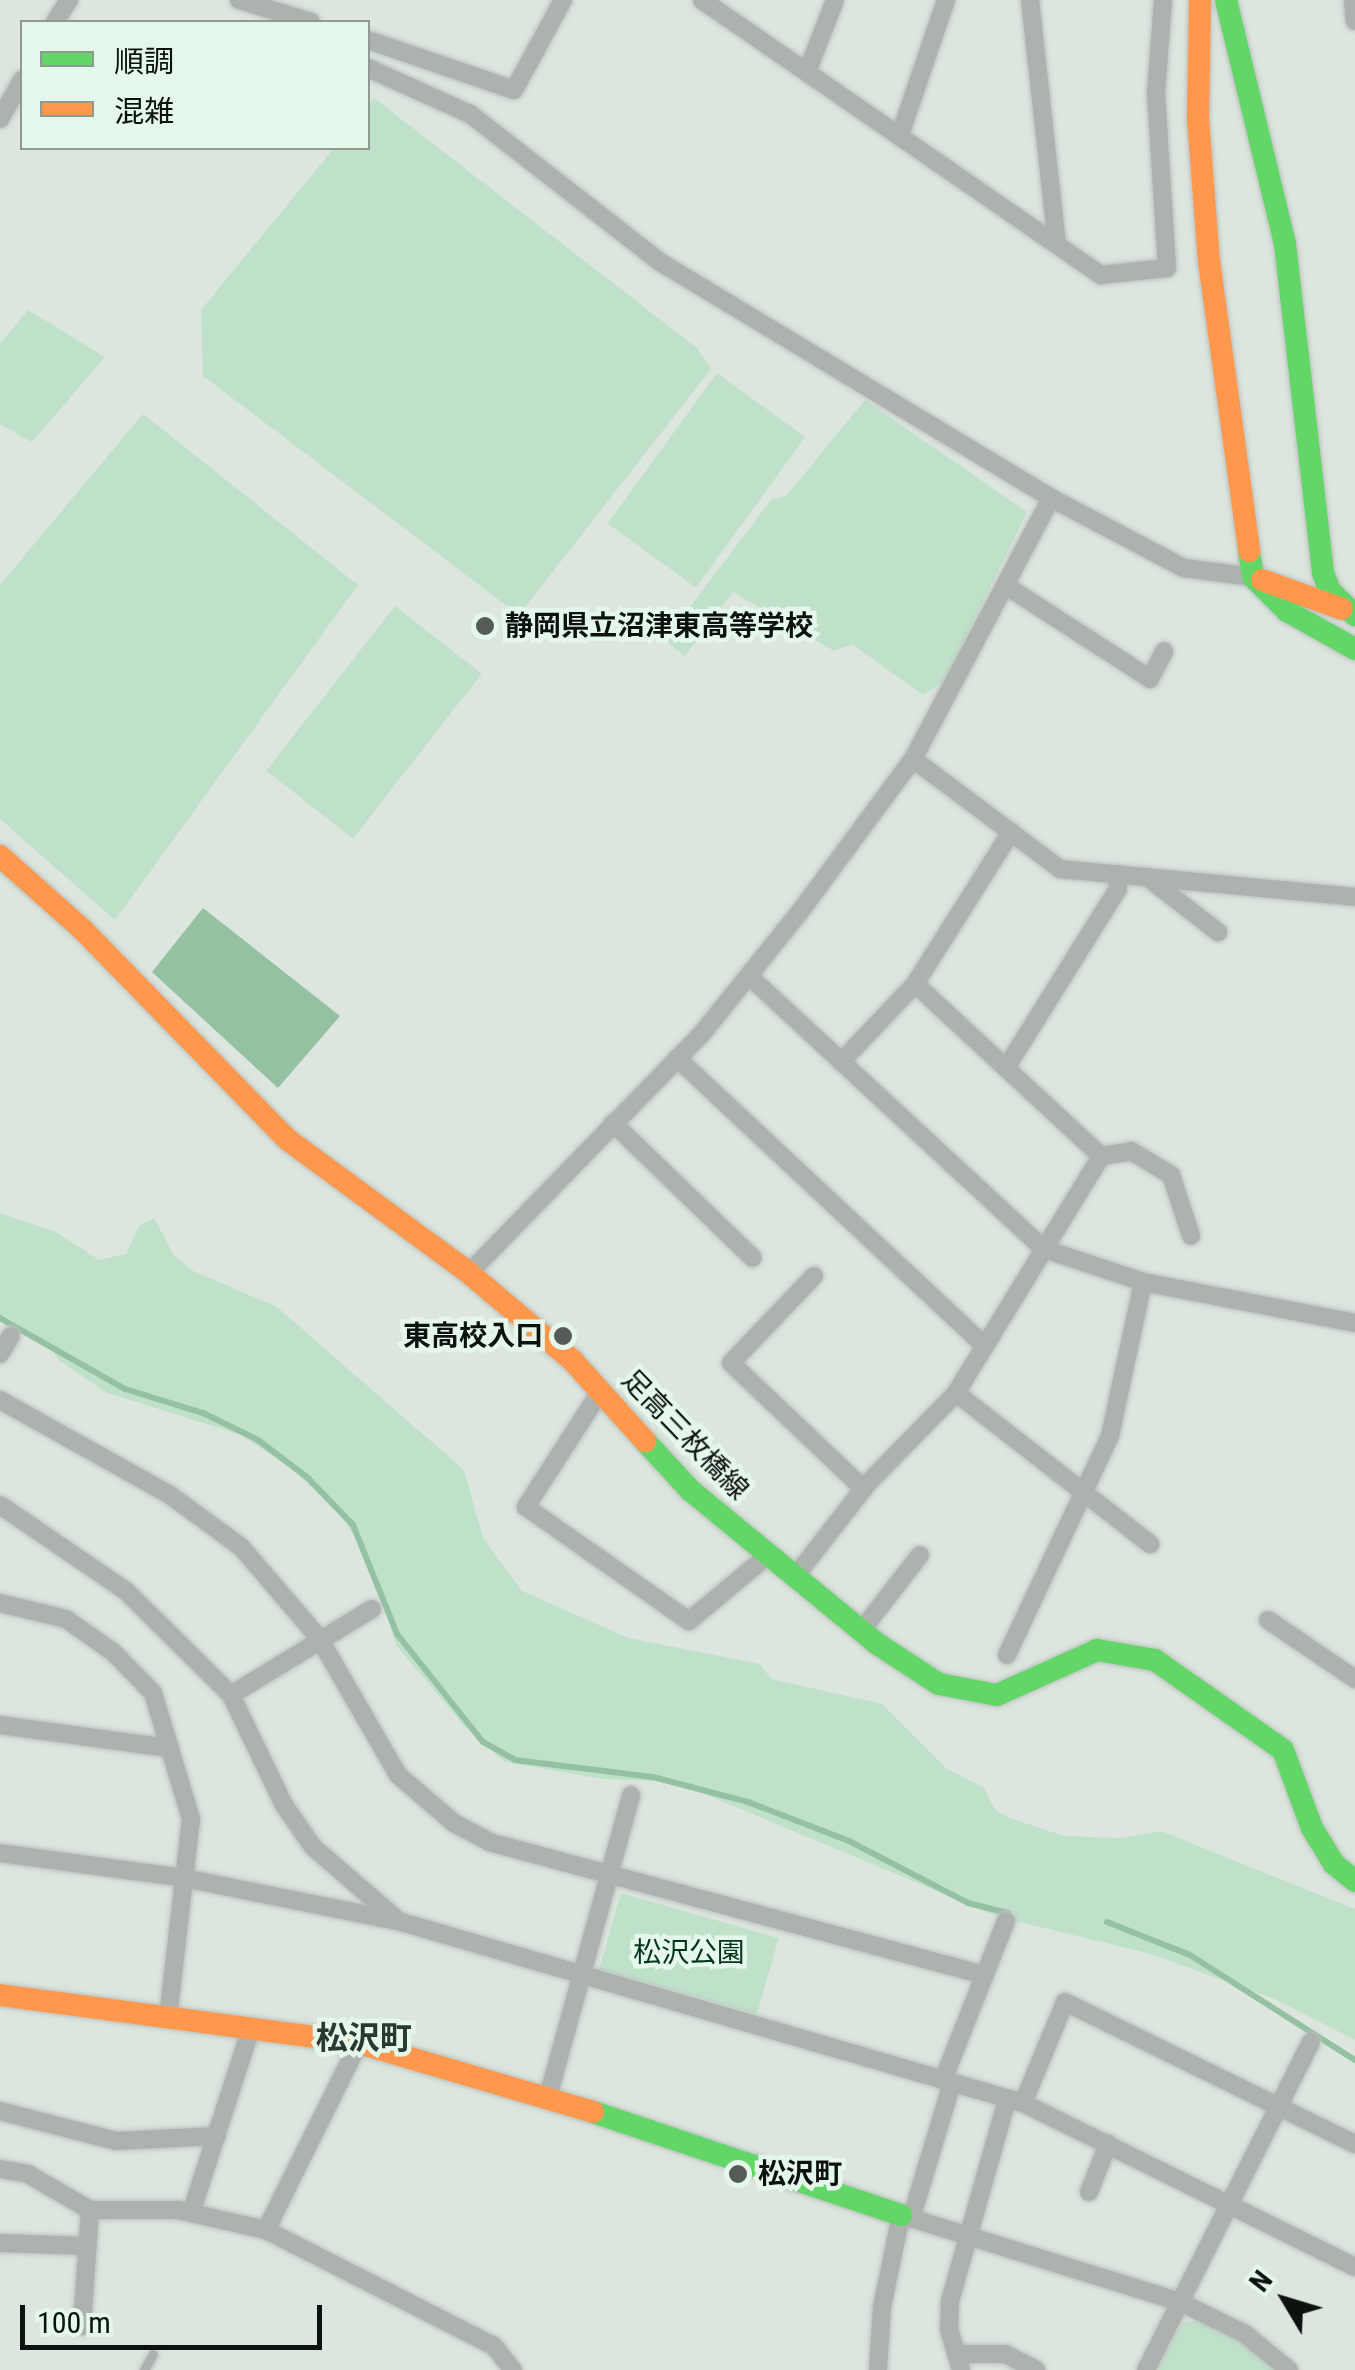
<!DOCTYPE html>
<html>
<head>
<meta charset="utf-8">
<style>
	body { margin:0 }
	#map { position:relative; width:1355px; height:2370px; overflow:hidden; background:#dce5de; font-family:"Roboto Condensed","Noto Sans JP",sans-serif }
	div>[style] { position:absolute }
	.green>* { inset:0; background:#bfe1ca; transform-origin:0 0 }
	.water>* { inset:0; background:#93c1a2 }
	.stream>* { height:6px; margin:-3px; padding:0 3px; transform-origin:3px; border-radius:3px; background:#93c1a2 }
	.roads { filter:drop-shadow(0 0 2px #bcc2be) drop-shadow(0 0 2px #bcc2be) }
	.lane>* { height:9px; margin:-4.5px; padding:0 4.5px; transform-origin:4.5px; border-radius:4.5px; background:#aeb2af }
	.street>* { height:18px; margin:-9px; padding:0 9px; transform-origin:9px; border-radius:9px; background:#aeb2af }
	.fast>* { height:22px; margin:-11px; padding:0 11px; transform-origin:11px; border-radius:11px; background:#63d668 }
	.slow>* { height:22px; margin:-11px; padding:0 11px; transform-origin:11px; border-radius:11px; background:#ff974d }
	.dots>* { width:28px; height:28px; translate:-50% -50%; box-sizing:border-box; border:5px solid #e5f6ea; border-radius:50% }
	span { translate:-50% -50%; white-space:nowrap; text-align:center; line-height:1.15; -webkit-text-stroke:9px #e5f6ea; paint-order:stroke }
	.poi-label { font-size:28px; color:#0c120e; font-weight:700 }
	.left { translate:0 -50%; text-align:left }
	.right { translate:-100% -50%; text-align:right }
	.street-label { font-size:28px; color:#0c120e }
	.park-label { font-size:28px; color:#02351b }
	.quarter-label { font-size:32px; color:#2b382f; font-weight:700 }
	.legend { position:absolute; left:20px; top:20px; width:350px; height:130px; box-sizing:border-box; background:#e5f6ea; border:2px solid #8e9b92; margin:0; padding:12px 18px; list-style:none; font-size:30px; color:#0c120e }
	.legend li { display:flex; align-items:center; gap:20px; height:50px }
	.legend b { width:50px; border:2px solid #8e9b92 }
	.north { position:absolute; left:1235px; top:2250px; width:100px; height:100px; -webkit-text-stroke:8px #e5f6ea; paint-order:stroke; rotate:308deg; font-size:28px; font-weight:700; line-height:40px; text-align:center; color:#0c120e }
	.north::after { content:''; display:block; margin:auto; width:35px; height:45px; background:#0c120e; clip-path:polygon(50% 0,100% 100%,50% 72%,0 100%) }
	.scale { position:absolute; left:20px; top:2305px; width:302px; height:45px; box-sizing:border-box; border:5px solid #0c120e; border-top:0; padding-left:12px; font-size:30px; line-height:35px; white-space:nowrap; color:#0c120e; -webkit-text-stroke:8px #e5f6ea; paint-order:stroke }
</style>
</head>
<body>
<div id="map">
	<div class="green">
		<i style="clip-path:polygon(374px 98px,697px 348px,711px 369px,519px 615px,203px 376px,201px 310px,334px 148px,368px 148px,368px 106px)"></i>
		<i style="clip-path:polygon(28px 310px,105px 357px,32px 442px,0 424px,0 344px)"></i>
		<i style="left:717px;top:373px;width:109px;height:186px;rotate:36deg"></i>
		<i style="clip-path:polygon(865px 400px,1027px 512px,944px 681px,923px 695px,852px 644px,834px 651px,733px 592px,685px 656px,665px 640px,771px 500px,786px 496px)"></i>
		<i style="clip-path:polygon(143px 414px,358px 585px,115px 920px,0 819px,0 585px)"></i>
		<i style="left:395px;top:606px;width:110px;height:209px;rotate:38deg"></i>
		<i style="clip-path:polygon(0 1213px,56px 1232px,99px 1260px,126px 1254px,139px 1226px,154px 1218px,173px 1254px,191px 1270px,277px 1307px,464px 1470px,483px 1538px,522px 1591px,628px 1638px,760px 1664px,771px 1679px,882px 1704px,946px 1768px,984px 1788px,995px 1810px,1007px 1817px,1064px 1836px,1120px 1838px,1161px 1831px,1355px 1909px,1355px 2040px,1275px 1999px,1151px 1954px,996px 1916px,676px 1782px,603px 1779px,505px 1762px,466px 1728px,396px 1645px,373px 1566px,342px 1517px,291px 1468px,241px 1435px,105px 1392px,59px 1360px,45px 1340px,0 1320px)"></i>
		<i style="left:621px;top:1893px;width:164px;height:79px;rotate:16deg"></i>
		<i style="clip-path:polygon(1198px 2320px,1242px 2341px,1277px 2370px,1158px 2370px,1182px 2323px)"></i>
	</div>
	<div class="water">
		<i style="clip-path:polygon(203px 908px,340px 1016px,278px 1088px,152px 972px)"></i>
	</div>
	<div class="stream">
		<i style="left:0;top:1318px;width:144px;rotate:29.6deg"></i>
		<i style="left:125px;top:1389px;width:82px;rotate:17.1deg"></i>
		<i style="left:203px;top:1413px;width:61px;rotate:26.1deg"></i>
		<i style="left:258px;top:1440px;width:63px;rotate:37.2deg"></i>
		<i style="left:308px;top:1478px;width:65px;rotate:46.2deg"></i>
		<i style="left:353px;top:1525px;width:118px;rotate:68deg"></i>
		<i style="left:397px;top:1634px;width:138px;rotate:51.5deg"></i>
		<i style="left:483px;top:1742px;width:37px;rotate:29deg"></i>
		<i style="left:515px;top:1760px;width:139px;rotate:7deg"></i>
		<i style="left:653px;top:1777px;width:98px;rotate:14.7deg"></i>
		<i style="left:748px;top:1802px;width:108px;rotate:21.1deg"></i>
		<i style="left:849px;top:1841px;width:134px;rotate:27.5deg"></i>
		<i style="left:968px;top:1903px;width:41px;rotate:14deg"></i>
		<i style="left:1107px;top:1922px;width:89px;rotate:21.7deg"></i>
		<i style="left:1190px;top:1955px;width:196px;rotate:32.5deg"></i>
	</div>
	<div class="roads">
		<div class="lane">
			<i style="left:144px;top:2370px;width:18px;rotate:-61deg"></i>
		</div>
		<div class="street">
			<i style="left:239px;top:0;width:75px;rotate:17deg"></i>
			<i style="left:702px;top:0;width:485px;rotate:34.6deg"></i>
			<i style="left:1101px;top:275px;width:66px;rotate:-6.1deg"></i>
			<i style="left:1167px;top:268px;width:175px;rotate:-93.6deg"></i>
			<i style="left:1156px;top:93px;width:93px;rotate:-85.7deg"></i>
			<i style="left:1030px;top:0;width:244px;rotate:83.7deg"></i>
			<i style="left:1353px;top:0;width:21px;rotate:85deg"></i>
			<i style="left:55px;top:22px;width:26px;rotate:-58deg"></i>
			<i style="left:368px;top:40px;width:154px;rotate:18.9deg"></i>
			<i style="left:514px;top:90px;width:102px;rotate:-61.4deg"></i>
			<i style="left:368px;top:68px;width:112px;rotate:24.3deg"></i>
			<i style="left:470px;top:114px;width:241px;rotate:37.9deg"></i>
			<i style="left:660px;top:262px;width:457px;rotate:31.1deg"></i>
			<i style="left:1051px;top:498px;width:150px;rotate:27.8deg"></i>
			<i style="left:1184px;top:568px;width:70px;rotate:7.4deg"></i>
			<i style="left:807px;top:72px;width:77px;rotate:-68.7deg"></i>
			<i style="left:0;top:119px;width:45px;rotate:-60.6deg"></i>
			<i style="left:900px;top:135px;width:143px;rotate:-71.2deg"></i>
			<i style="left:1008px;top:587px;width:169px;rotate:32.9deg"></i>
			<i style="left:1150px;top:679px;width:31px;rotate:-63deg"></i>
			<i style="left:913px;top:759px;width:184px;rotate:36.8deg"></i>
			<i style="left:1060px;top:869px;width:296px;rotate:5.4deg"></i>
			<i style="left:1147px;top:877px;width:90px;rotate:37.8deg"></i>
			<i style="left:749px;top:976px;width:402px;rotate:42.8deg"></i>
			<i style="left:1044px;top:1249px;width:104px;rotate:18.4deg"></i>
			<i style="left:1143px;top:1282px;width:157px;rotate:102.1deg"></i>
			<i style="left:1110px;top:1436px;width:242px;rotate:115.2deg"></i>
			<i style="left:677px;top:1058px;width:422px;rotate:43.1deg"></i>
			<i style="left:841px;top:1062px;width:108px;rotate:-46.5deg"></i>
			<i style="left:915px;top:984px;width:180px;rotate:-57.7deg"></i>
			<i style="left:1006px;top:1068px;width:211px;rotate:-58deg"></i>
			<i style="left:1118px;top:889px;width:15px;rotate:-94deg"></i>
			<i style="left:613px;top:1123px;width:194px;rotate:44deg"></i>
			<i style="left:1101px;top:1156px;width:30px;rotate:-9deg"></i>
			<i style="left:1131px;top:1151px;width:47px;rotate:31deg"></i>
			<i style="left:1171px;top:1175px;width:64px;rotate:71.8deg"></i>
			<i style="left:469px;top:1273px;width:337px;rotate:-45.8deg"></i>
			<i style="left:704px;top:1031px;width:151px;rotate:-51.2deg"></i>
			<i style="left:799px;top:913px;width:192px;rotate:-53.5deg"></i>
			<i style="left:913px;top:759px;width:295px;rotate:-62.1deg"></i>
			<i style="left:814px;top:1276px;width:120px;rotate:133.7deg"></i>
			<i style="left:731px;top:1363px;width:183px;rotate:43.5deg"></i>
			<i style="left:1143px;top:1282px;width:216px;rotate:10.9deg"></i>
			<i style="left:0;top:1354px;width:21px;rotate:-59deg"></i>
			<i style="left:600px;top:1392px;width:137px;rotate:122.8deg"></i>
			<i style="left:526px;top:1507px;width:199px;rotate:35deg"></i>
			<i style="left:689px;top:1621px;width:102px;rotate:-39.8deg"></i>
			<i style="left:956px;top:1393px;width:246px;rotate:37.9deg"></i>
			<i style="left:0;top:1400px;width:195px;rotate:29.2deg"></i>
			<i style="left:170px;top:1495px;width:88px;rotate:36.2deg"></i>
			<i style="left:241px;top:1547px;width:120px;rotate:49.4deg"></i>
			<i style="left:319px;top:1638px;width:158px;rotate:60deg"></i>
			<i style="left:398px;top:1775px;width:74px;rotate:40.6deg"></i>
			<i style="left:454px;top:1823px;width:40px;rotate:28deg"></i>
			<i style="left:489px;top:1842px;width:513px;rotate:15.04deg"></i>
			<i style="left:0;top:1505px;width:153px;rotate:34.3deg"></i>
			<i style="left:126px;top:1591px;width:148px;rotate:44.7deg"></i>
			<i style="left:231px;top:1695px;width:122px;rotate:64.3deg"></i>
			<i style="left:284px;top:1805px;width:51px;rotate:55.4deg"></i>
			<i style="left:313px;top:1847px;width:107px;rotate:40.8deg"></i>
			<i style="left:794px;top:1578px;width:120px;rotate:-52.1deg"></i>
			<i style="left:868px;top:1483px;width:126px;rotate:-45.6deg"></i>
			<i style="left:956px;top:1393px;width:278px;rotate:-58.5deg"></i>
			<i style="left:1101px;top:1156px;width:253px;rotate:-137.2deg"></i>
			<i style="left:0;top:1603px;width:68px;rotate:13.6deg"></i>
			<i style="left:66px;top:1619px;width:57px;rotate:35.1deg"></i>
			<i style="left:113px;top:1652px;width:57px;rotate:45.7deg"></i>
			<i style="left:153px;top:1693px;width:132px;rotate:73.2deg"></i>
			<i style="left:191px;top:1819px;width:199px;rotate:96.6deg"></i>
			<i style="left:1268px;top:1620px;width:105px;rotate:34.1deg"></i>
			<i style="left:861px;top:1631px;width:96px;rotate:-52.2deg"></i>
			<i style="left:231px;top:1695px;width:165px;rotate:-31.4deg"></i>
			<i style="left:0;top:1725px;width:171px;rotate:7.8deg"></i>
			<i style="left:0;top:1853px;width:186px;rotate:7.7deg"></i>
			<i style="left:184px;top:1878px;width:218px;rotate:11.4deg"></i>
			<i style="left:398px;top:1921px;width:651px;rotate:16.24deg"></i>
			<i style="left:1023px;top:2103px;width:370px;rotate:26.3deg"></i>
			<i style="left:943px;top:2080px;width:171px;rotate:-68.4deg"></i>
			<i style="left:548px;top:2097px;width:313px;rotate:-74.6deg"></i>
			<i style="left:1023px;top:2103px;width:109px;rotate:-67.4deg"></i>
			<i style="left:1065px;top:2002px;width:323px;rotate:26.1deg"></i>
			<i style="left:0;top:2111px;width:120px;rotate:14.5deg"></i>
			<i style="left:116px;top:2141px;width:101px;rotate:-2.8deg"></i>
			<i style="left:0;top:2169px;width:28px;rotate:10deg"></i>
			<i style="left:28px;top:2174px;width:72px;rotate:30.1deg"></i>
			<i style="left:90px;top:2210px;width:88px"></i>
			<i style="left:178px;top:2210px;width:90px;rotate:12.8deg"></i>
			<i style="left:266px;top:2230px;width:256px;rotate:27deg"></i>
			<i style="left:494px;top:2346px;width:31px;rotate:52deg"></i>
			<i style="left:1089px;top:2192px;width:52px;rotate:-68.4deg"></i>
			<i style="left:191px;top:2213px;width:194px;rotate:-72deg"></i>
			<i style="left:911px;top:2219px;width:142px;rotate:-73.2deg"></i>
			<i style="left:266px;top:2230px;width:209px;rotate:-63.6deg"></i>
			<i style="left:0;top:2243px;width:88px;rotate:2deg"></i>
			<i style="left:82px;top:2326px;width:116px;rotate:-86.1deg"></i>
			<i style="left:956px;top:2354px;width:49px"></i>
			<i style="left:1005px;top:2354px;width:35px;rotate:27deg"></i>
			<i style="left:878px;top:2370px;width:63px;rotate:-86.4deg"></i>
			<i style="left:882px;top:2307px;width:94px;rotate:-78.3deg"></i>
			<i style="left:901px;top:2215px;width:292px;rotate:17.3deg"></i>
			<i style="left:1180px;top:2302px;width:72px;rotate:26.2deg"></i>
			<i style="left:1245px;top:2334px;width:57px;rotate:39.3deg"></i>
			<i style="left:961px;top:2370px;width:43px;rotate:-106.3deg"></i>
			<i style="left:949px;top:2329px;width:28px;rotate:-88deg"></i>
			<i style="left:950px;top:2301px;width:210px;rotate:-74.2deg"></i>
			<i style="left:1146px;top:2370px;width:367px;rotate:-63.3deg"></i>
		</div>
		<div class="fast">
			<i style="left:1226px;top:0;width:251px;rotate:76.4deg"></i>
			<i style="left:1285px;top:244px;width:331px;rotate:83.4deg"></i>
			<i style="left:1323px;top:573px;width:19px;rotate:69deg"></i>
			<i style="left:1330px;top:591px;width:35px;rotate:44deg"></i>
			<i style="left:1249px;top:551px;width:26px;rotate:81deg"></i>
			<i style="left:1253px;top:577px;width:48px;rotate:45deg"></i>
			<i style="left:1287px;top:611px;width:78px;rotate:29.2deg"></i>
			<i style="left:645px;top:1441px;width:67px;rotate:47.4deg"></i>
			<i style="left:690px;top:1490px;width:241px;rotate:39.4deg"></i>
			<i style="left:876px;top:1643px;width:75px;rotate:33.1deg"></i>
			<i style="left:939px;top:1684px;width:59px;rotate:10.7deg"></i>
			<i style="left:997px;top:1695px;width:110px;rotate:-24.2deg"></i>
			<i style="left:1097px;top:1650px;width:59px;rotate:9.8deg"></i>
			<i style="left:1155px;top:1660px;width:156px;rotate:35.1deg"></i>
			<i style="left:1283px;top:1750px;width:83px;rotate:69.6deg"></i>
			<i style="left:1312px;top:1828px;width:42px;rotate:58.6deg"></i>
			<i style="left:1334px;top:1864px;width:27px;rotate:39deg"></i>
			<i style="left:593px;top:2112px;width:325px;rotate:18.5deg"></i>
		</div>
		<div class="slow">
			<i style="left:1200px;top:0;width:119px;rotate:91deg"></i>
			<i style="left:1198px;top:119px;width:142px;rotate:85.6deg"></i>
			<i style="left:1209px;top:261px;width:293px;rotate:82.1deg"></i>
			<i style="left:1262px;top:580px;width:85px;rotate:19.9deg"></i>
			<i style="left:0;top:856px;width:111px;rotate:41.7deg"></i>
			<i style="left:83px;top:930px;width:293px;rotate:45.7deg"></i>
			<i style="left:288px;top:1140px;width:225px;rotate:36.3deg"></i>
			<i style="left:469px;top:1273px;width:136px;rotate:40.2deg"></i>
			<i style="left:573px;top:1361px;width:108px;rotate:48deg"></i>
			<i style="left:0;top:1995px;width:362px;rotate:7.6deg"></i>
			<i style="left:359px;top:2043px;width:244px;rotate:16.4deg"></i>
		</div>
	</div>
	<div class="dots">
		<i style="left:485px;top:626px;background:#555c57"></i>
		<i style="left:563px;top:1336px;background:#555c57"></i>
		<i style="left:738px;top:2174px;background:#555c57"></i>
	</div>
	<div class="poi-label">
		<span class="left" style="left:505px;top:626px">静岡県立沼津東高等学校</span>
		<span class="right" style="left:543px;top:1336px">東高校入口</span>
		<span class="left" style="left:758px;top:2174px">松沢町</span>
	</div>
	<div class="street-label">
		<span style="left:685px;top:1435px;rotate:46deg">足高三枚橋線</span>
	</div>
	<div class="park-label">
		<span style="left:689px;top:1953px">松沢公園</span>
	</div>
	<div class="quarter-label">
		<span style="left:364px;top:2038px">松沢町</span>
	</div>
	<ul class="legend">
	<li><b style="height:12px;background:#63d668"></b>順調</li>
	<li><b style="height:12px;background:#ff974d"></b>混雑</li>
	</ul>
	<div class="north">N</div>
	<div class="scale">100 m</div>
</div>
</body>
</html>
